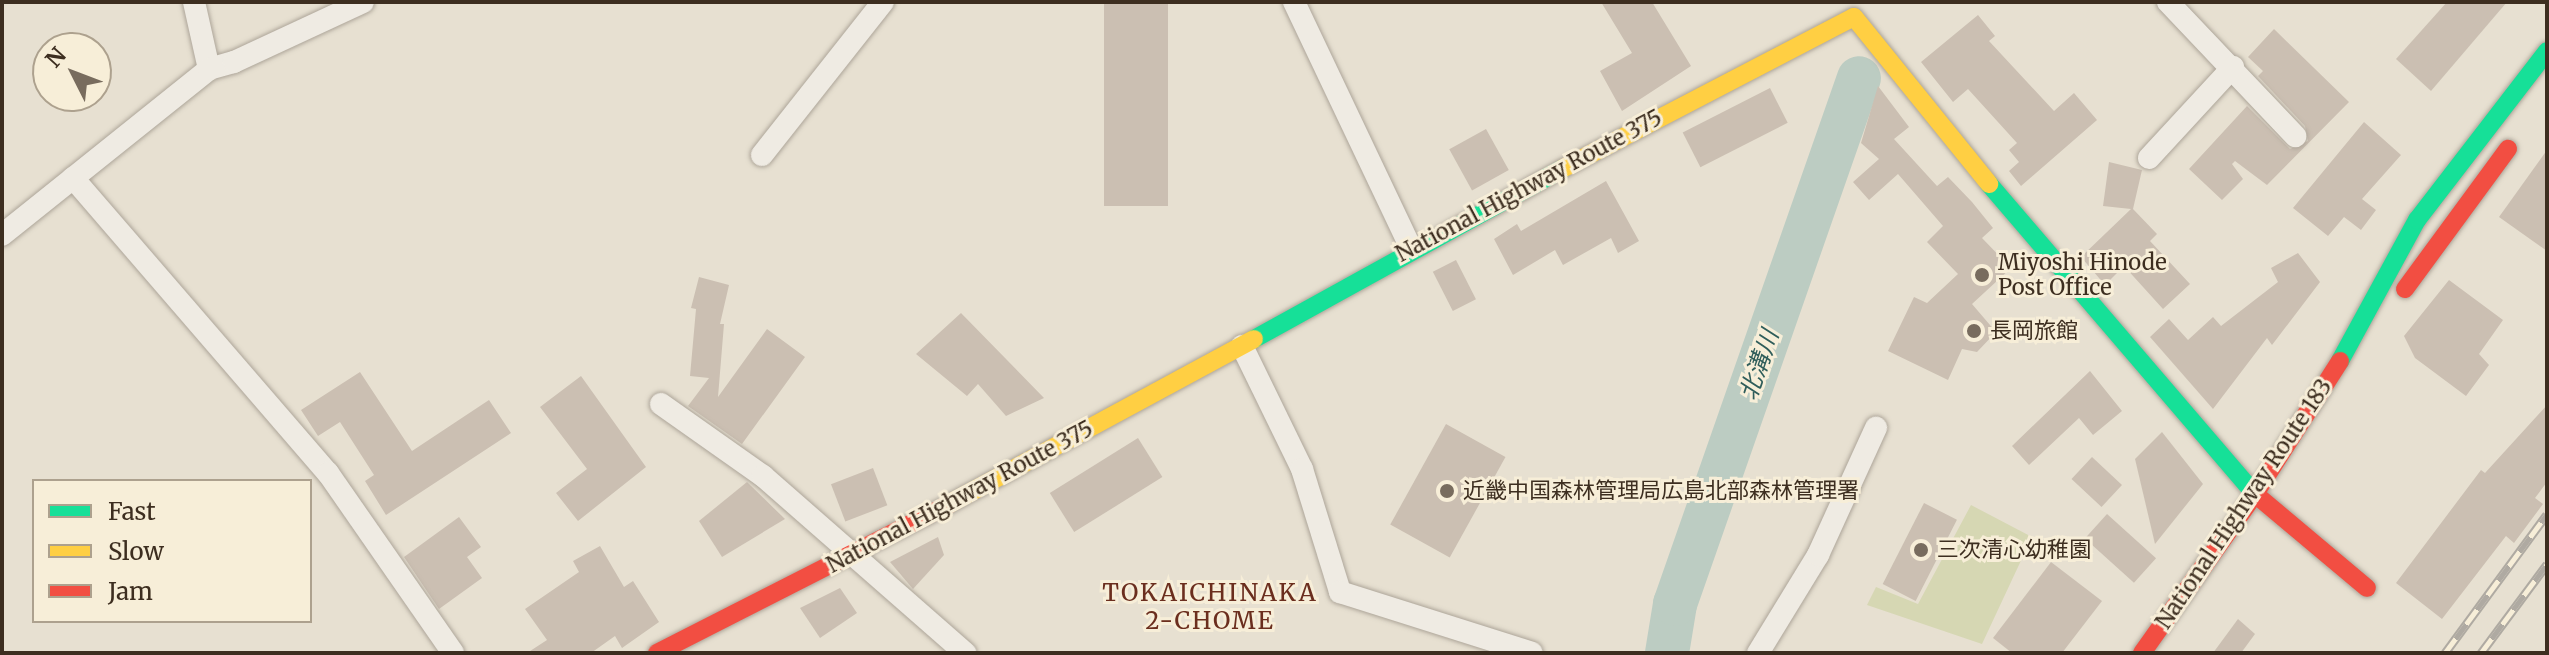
<!DOCTYPE html>
<html>
<head>
<meta charset="utf-8">
<style>
	body { margin:0 }
	#map { position:relative; width:2549px; height:655px; overflow:hidden; background:#e7e0d1; font-family:Merriweather,"Noto Sans JP",serif }
	div>[style] { position:absolute }
	.green>* { inset:0; background:#d6d7b3 }
	.river>* { height:44px; margin:-22px; padding:0 22px; transform-origin:22px; border-radius:22px; background:#bcccc2 }
	.building>* { inset:0; background:#cbbfb2; transform-origin:0 0 }
	.roads { filter:drop-shadow(0 0 2px #ada599) drop-shadow(0 0 2px #ada599) }
	.street>* { height:22px; margin:-11px; padding:0 11px; transform-origin:11px; border-radius:11px; background:#efebe3 }
	.fast>* { height:18px; margin:-9px; padding:0 9px; transform-origin:9px; border-radius:9px; background:#16e098 }
	.slow>* { height:18px; margin:-9px; padding:0 9px; transform-origin:9px; border-radius:9px; background:#ffcf43 }
	.jam>* { height:18px; margin:-9px; padding:0 9px; transform-origin:9px; border-radius:9px; background:#f24e42 }
	.rail>* { height:9px; margin-top:-4.5px; transform-origin:0; background:repeating-linear-gradient(90deg,#f7eed8 0 18px,#afaaa2 0 36px); box-sizing:border-box; border-block:2px solid #afaaa2 }
	.dots>* { width:22px; height:22px; translate:-50% -50%; box-sizing:border-box; border:4px solid #f7eed8; border-radius:50% }
	span { translate:-50% -50%; white-space:nowrap; text-align:center; line-height:1.15; -webkit-text-stroke:6px #f7eed8; paint-order:stroke }
	.street-label { font-size:22px; color:#3d2e20 }
	.poi-label { font-size:22px; color:#3d2e20 }
	.left { translate:0 -50%; text-align:left }
	.water-label { font-size:24px; color:#2f5d5a; font-style:italic }
	.neighbourhood-label { font-size:24px; color:#6b2e1e; letter-spacing:2px }
	.frame { position:absolute; inset:0; border:4px solid #3d2e20; pointer-events:none }
	.legend { position:absolute; left:32px; top:479px; width:280px; height:144px; box-sizing:border-box; background:#f7eed8; border:2px solid #ada18e; margin:0; padding:10px 14px; list-style:none; font-size:24px; color:#3d2e20 }
	.legend li { display:flex; align-items:center; gap:16px; height:40px }
	.legend b { width:40px; border:2px solid #ada18e }
	.north { position:absolute; left:32px; top:32px; width:80px; height:80px; box-sizing:border-box; background:#f7eed8; border:2px solid #ada18e; border-radius:50%; rotate:312deg; font-size:22px; font-weight:700; line-height:32px; text-align:center; color:#3d2e20 }
	.north::after { content:''; display:block; margin:auto; width:28px; height:36px; background:#786c5e; clip-path:polygon(50% 0,100% 100%,50% 72%,0 100%) }
</style>
</head>
<body>
<div id="map">
	<div class="green">
		<i style="clip-path:polygon(1971px 505px,2032px 537px,1982px 644px,1867px 605px,1876px 587px,1918px 604px)"></i>
	</div>
	<div class="river">
		<i style="left:1667px;top:653px;width:50px;rotate:-80.7deg"></i>
		<i style="left:1675px;top:604px;width:557px;rotate:-70.72deg"></i>
	</div>
	<div class="building">
		<i style="left:1104px;top:2px;width:64px;height:204px"></i>
		<i style="clip-path:polygon(1601px 2px,1652px 2px,1691px 66px,1622px 111px,1600px 71px,1632px 53px)"></i>
		<i style="clip-path:polygon(2447px 2px,2507px 2px,2431px 91px,2396px 59px)"></i>
		<i style="clip-path:polygon(1978px 15px,1995px 36px,1989px 41px,2054px 111px,2074px 93px,2097px 120px,2021px 186px,2009px 171px,2019px 162px,2009px 150px,2017px 143px,1968px 89px,1953px 102px,1921px 62px)"></i>
		<i style="clip-path:polygon(2274px 29px,2349px 102px,2267px 185px,2235px 161px,2232px 164px,2243px 179px,2222px 200px,2189px 169px,2247px 106px,2290px 149px,2308px 141px,2305px 126px,2258px 76px,2263px 71px,2248px 57px)"></i>
		<i style="clip-path:polygon(1878px 86px,1909px 127px,1894px 139px,1937px 186px,1948px 177px,1972px 202px,1993px 228px,1982px 238px,2011px 268px,1972px 304px,1996px 332px,1977px 352px,1962px 349px,1948px 380px,1888px 351px,1914px 297px,1927px 303px,1958px 274px,1927px 242px,1943px 226px,1898px 174px,1869px 200px,1853px 182px,1879px 159px,1861px 143px)"></i>
		<i style="left:1770px;top:88px;width:39px;height:98px;rotate:63deg"></i>
		<i style="clip-path:polygon(2364px 122px,2401px 155px,2362px 199px,2376px 210px,2361px 230px,2344px 217px,2328px 236px,2293px 208px)"></i>
		<i style="left:1486px;top:129px;width:47px;height:42px;rotate:61deg"></i>
		<i style="clip-path:polygon(2547px 150px,2547px 251px,2499px 217px)"></i>
		<i style="clip-path:polygon(2109px 162px,2142px 170px,2133px 209px,2157px 234px,2150px 241px,2190px 284px,2163px 309px,2124px 266px,2105px 285px,2081px 257px,2131px 209px,2103px 206px)"></i>
		<i style="clip-path:polygon(1606px 181px,1639px 241px,1618px 253px,1611px 238px,1563px 265px,1555px 250px,1513px 275px,1494px 239px,1517px 224px,1521px 231px)"></i>
		<i style="clip-path:polygon(2298px 253px,2320px 282px,2272px 345px,2267px 338px,2213px 409px,2150px 337px,2169px 319px,2188px 340px,2213px 317px,2221px 326px,2278px 282px,2271px 268px)"></i>
		<i style="left:1456px;top:260px;width:44px;height:26px;rotate:63deg"></i>
		<i style="clip-path:polygon(699px 277px,729px 285px,720px 324px,724px 324px,718px 397px,767px 329px,805px 357px,742px 444px,688px 406px,709px 378px,690px 376px,696px 309px,691px 308px)"></i>
		<i style="clip-path:polygon(2449px 280px,2503px 320px,2479px 354px,2489px 365px,2466px 396px,2415px 358px,2404px 336px)"></i>
		<i style="clip-path:polygon(961px 313px,1044px 398px,1006px 416px,978px 384px,967px 396px,916px 354px)"></i>
		<i style="clip-path:polygon(2090px 371px,2122px 411px,2093px 435px,2079px 418px,2029px 465px,2012px 446px)"></i>
		<i style="clip-path:polygon(360px 372px,412px 451px,489px 400px,511px 433px,386px 515px,365px 481px,374px 475px,340px 422px,318px 436px,301px 410px)"></i>
		<i style="clip-path:polygon(581px 376px,646px 467px,578px 521px,556px 493px,587px 469px,540px 407px)"></i>
		<i style="clip-path:polygon(2547px 405px,2547px 482px,2535px 498px,2543px 504px,2514px 543px,2506px 536px,2442px 619px,2396px 583px,2481px 470px,2485px 473px)"></i>
		<i style="left:1446px;top:424px;width:68px;height:115px;rotate:29deg"></i>
		<i style="clip-path:polygon(2162px 432px,2203px 484px,2155px 544px,2135px 459px)"></i>
		<i style="left:1138px;top:438px;width:46px;height:104px;rotate:58deg"></i>
		<i style="left:2092px;top:457px;width:41px;height:30px;rotate:43deg"></i>
		<i style="left:873px;top:468px;width:40px;height:45px;rotate:69deg"></i>
		<i style="clip-path:polygon(747px 482px,785px 519px,722px 557px,699px 521px)"></i>
		<i style="left:1924px;top:503px;width:37px;height:91px;rotate:27deg"></i>
		<i style="left:2107px;top:514px;width:66px;height:33px;rotate:42deg"></i>
		<i style="clip-path:polygon(459px 517px,481px 547px,467px 557px,482px 578px,439px 609px,404px 557px)"></i>
		<i style="clip-path:polygon(938px 537px,944px 555px,913px 589px,890px 562px)"></i>
		<i style="clip-path:polygon(600px 546px,624px 587px,633px 581px,659px 622px,622px 648px,615px 636px,591px 653px,527px 653px,547px 640px,525px 609px,579px 572px,573px 561px)"></i>
		<i style="clip-path:polygon(2051px 562px,2102px 601px,2062px 653px,2012px 653px,1993px 638px)"></i>
		<i style="clip-path:polygon(840px 588px,857px 613px,820px 638px,800px 608px)"></i>
		<i style="clip-path:polygon(2238px 619px,2255px 634px,2241px 653px,2213px 653px)"></i>
	</div>
	<div class="roads">
		<div class="street">
			<i style="left:194px;top:2px;width:69px;rotate:77.4deg"></i>
			<i style="left:1294px;top:2px;width:272px;rotate:64.6deg"></i>
			<i style="left:2168px;top:2px;width:185px;rotate:46.5deg"></i>
			<i style="left:762px;top:155px;width:195px;rotate:-51.7deg"></i>
			<i style="left:2149px;top:158px;width:124px;rotate:-47.3deg"></i>
			<i style="left:73px;top:178px;width:390px;rotate:49.2deg"></i>
			<i style="left:328px;top:473px;width:219px;rotate:55.2deg"></i>
			<i style="left:2px;top:235px;width:265px;rotate:-38.7deg"></i>
			<i style="left:209px;top:69px;width:26px;rotate:-16deg"></i>
			<i style="left:234px;top:62px;width:142px;rotate:-24.9deg"></i>
			<i style="left:1242px;top:346px;width:137px;rotate:64deg"></i>
			<i style="left:1302px;top:469px;width:129px;rotate:72.8deg"></i>
			<i style="left:1340px;top:592px;width:201px;rotate:17.6deg"></i>
			<i style="left:661px;top:404px;width:125px;rotate:35.2deg"></i>
			<i style="left:763px;top:476px;width:269px;rotate:41.2deg"></i>
			<i style="left:1758px;top:653px;width:115px;rotate:-58.5deg"></i>
			<i style="left:1818px;top:555px;width:140px;rotate:-65.5deg"></i>
		</div>
		<div class="fast">
			<i style="left:1989px;top:184px;width:408px;rotate:49.4deg"></i>
			<i style="left:1254px;top:339px;width:352px;rotate:-28.9deg"></i>
			<i style="left:2340px;top:361px;width:161px;rotate:-61.4deg"></i>
			<i style="left:2417px;top:220px;width:213px;rotate:-52.4deg"></i>
		</div>
		<div class="slow">
			<i style="left:1562px;top:169px;width:329px;rotate:-27.5deg"></i>
			<i style="left:1854px;top:17px;width:215px;rotate:51deg"></i>
			<i style="left:947px;top:505px;width:349px;rotate:-28.4deg"></i>
		</div>
		<div class="jam">
			<i style="left:2405px;top:289px;width:174px;rotate:-53.7deg"></i>
			<i style="left:2255px;top:494px;width:146px;rotate:40deg"></i>
			<i style="left:657px;top:653px;width:326px;rotate:-27deg"></i>
			<i style="left:2142px;top:653px;width:195px;rotate:-54.6deg"></i>
			<i style="left:2255px;top:494px;width:158px;rotate:-57.4deg"></i>
		</div>
	</div>
	<div class="rail">
		<i style="left:2445px;top:653px;width:172px;rotate:-53.7deg"></i>
		<i style="left:2481px;top:653px;width:111px;rotate:-53.4deg"></i>
	</div>
	<div class="dots">
		<i style="left:1982px;top:275px;background:#786c5e"></i>
		<i style="left:1974px;top:331px;background:#786c5e"></i>
		<i style="left:1447px;top:491px;background:#786c5e"></i>
		<i style="left:1921px;top:550px;background:#786c5e"></i>
	</div>
	<div class="street-label">
		<span style="left:1529px;top:186px;rotate:-28deg">National Highway Route 375</span>
		<span style="left:960px;top:497px;rotate:-28deg">National Highway Route 375</span>
		<span style="left:2244px;top:504px;rotate:-56deg">National Highway Route 183</span>
	</div>
	<div class="poi-label">
		<span class="left" style="left:1998px;top:275px">Miyoshi Hinode<br>Post Office</span>
		<span class="left" style="left:1990px;top:331px">長岡旅館</span>
		<span class="left" style="left:1463px;top:491px">近畿中国森林管理局広島北部森林管理署</span>
		<span class="left" style="left:1937px;top:550px">三次清心幼稚園</span>
	</div>
	<div class="water-label">
		<span style="left:1759px;top:365px;rotate:-71deg">北溝川</span>
	</div>
	<div class="neighbourhood-label">
		<span style="left:1210px;top:607px">TOKAICHINAKA<br>2-CHOME</span>
	</div>
	<div class="frame"></div>
	<ul class="legend">
	<li><b style="height:10px;background:#16e098"></b>Fast</li>
	<li><b style="height:10px;background:#ffcf43"></b>Slow</li>
	<li><b style="height:10px;background:#f24e42"></b>Jam</li>
	</ul>
	<div class="north">N</div>
</div>
</body>
</html>
